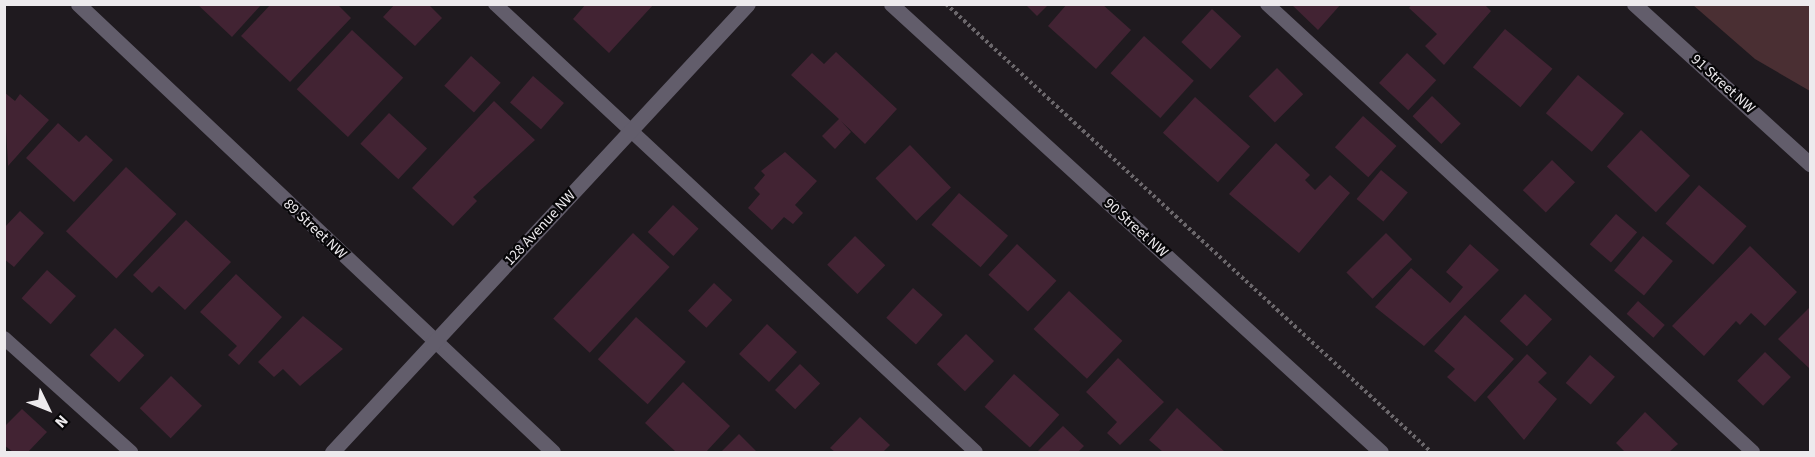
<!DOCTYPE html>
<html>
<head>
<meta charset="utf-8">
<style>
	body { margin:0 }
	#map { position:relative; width:1815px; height:457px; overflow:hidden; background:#1f1a1f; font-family:"Source Sans 3",sans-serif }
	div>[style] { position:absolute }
	.green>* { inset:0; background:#4a2f33 }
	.building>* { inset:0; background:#422333; transform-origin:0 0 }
	.path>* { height:4px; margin-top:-2px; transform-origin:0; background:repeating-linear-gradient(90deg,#6b676b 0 3px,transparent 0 6px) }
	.service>* { height:14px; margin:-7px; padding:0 7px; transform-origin:7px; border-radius:7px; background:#625d6b }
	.minor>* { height:15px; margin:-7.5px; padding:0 7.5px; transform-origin:7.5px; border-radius:7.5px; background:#625d6b }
	.tertiary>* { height:15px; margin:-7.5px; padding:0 7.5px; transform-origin:7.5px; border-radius:7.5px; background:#625d6b }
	span { translate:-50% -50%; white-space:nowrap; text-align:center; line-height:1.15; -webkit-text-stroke:4.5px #070608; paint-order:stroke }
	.street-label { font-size:15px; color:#edeaed }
	.frame { position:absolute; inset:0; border:6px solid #edeaed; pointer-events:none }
	.north { position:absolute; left:18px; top:379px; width:60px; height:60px; -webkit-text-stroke:4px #070608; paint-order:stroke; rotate:133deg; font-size:16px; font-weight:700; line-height:24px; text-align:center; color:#edeaed }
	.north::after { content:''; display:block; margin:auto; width:21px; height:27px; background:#edeaed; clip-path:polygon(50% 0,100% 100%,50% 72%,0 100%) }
</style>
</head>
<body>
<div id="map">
	<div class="green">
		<i style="clip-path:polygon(1693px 5px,1810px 5px,1810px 91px,1755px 59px)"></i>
	</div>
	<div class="building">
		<i style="clip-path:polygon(197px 4px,262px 4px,232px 37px)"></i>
		<i style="clip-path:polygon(271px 4px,337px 4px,351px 18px,290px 82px,241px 36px)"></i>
		<i style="clip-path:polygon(395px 4px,428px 4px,442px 18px,415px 46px,383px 17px)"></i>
		<i style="clip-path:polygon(586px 4px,654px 4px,609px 53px,573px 19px)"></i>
		<i style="clip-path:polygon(1025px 4px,1049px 4px,1037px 16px)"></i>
		<i style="clip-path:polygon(1067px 4px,1102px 4px,1131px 30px,1096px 69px,1048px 26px)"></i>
		<i style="clip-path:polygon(1291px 4px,1341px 4px,1318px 30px)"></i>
		<i style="clip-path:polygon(1412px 4px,1484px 4px,1491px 11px,1444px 65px,1425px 46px,1437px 34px,1409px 8px)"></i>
		<i style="left:1212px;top:9px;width:40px;height:45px;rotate:43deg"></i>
		<i style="left:1505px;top:29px;width:62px;height:50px;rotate:40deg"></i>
		<i style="left:352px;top:30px;width:70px;height:81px;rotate:43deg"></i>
		<i style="left:1144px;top:36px;width:67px;height:50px;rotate:42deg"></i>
		<i style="clip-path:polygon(836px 52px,897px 109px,865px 144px,841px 121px,851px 132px,835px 149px,822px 136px,839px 119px,791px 75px,812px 53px,824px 64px)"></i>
		<i style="left:1407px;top:53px;width:40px;height:41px;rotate:43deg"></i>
		<i style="left:471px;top:56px;width:40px;height:40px;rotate:42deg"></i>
		<i style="left:1277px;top:68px;width:37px;height:40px;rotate:45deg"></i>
		<i style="left:1578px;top:75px;width:60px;height:50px;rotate:40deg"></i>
		<i style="left:533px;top:76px;width:41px;height:35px;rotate:41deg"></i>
		<i style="clip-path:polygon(4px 92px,15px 101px,20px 94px,49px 120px,8px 166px)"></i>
		<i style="left:1432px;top:96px;width:40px;height:28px;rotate:44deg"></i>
		<i style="left:1195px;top:97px;width:74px;height:48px;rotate:42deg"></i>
		<i style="clip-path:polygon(494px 101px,535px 140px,473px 197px,477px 201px,453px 226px,412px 188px)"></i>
		<i style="left:389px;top:113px;width:52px;height:42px;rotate:43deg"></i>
		<i style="left:1363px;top:116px;width:45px;height:42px;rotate:42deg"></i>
		<i style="clip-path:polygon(58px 123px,79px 142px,86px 135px,113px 160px,74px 202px,26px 158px)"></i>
		<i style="left:1641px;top:130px;width:67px;height:50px;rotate:43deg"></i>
		<i style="clip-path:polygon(1276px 143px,1310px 175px,1305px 180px,1315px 190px,1330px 175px,1350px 193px,1299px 253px,1229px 194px)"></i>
		<i style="left:910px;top:145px;width:59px;height:48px;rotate:46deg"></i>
		<i style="clip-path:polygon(785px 152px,817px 181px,795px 205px,803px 213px,793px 224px,784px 217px,772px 230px,748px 208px,760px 194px,754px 188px,765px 175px,761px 171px)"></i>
		<i style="left:1552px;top:160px;width:32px;height:42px;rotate:44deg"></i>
		<i style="left:126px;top:167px;width:69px;height:88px;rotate:43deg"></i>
		<i style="left:1381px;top:170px;width:35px;height:38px;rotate:40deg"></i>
		<i style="left:1699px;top:185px;width:63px;height:51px;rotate:41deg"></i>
		<i style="left:959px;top:193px;width:65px;height:42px;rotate:41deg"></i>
		<i style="left:673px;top:205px;width:35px;height:37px;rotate:43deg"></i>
		<i style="clip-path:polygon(20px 211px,44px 233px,14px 267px,4px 259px,4px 228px)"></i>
		<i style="left:1616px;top:214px;width:28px;height:40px;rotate:41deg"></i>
		<i style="clip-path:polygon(186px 220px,231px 262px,185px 310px,159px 286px,152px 293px,133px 275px)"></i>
		<i style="left:633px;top:233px;width:50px;height:117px;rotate:43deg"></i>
		<i style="left:1386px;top:233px;width:37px;height:56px;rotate:45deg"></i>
		<i style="left:855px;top:236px;width:42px;height:40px;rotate:44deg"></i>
		<i style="left:1643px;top:236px;width:39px;height:45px;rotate:40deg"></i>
		<i style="left:1017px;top:244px;width:54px;height:42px;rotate:43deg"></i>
		<i style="clip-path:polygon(1470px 244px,1499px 270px,1424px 346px,1375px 307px,1411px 268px,1450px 303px,1463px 287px,1446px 272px)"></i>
		<i style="clip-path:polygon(1750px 246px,1797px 292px,1765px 326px,1751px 313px,1740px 325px,1736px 321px,1704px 356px,1672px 326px)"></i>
		<i style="left:47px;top:270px;width:39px;height:38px;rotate:42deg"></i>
		<i style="clip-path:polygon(236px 274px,282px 317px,239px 365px,228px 355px,237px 346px,200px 312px)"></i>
		<i style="left:714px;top:283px;width:25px;height:38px;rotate:43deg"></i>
		<i style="left:913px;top:288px;width:40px;height:40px;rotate:42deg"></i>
		<i style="left:1069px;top:291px;width:73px;height:52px;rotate:43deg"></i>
		<i style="left:1525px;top:294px;width:37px;height:37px;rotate:43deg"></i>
		<i style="left:1638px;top:301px;width:36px;height:17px;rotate:42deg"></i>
		<i style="clip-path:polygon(1810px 307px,1810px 369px,1778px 339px)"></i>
		<i style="clip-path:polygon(1465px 315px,1514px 359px,1475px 402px,1447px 377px,1455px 369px,1434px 351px)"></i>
		<i style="clip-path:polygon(303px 316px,343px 349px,300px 386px,283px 369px,274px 377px,258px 362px)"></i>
		<i style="left:636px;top:317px;width:67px;height:57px;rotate:42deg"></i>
		<i style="left:767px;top:324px;width:41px;height:41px;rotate:43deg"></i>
		<i style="left:115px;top:328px;width:40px;height:37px;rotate:43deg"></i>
		<i style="left:966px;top:334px;width:39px;height:42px;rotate:44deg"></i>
		<i style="left:1765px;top:352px;width:36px;height:40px;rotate:44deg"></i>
		<i style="clip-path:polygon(1527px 354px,1547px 373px,1538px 382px,1557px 399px,1524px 440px,1487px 397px)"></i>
		<i style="left:1590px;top:355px;width:33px;height:37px;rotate:41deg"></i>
		<i style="clip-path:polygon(1118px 358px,1164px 402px,1120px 445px,1107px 433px,1117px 422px,1086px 392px)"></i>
		<i style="left:800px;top:364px;width:28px;height:36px;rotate:44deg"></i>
		<i style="left:1014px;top:374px;width:61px;height:44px;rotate:42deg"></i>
		<i style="left:171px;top:376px;width:43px;height:45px;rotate:44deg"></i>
		<i style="clip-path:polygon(683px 382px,730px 426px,706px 452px,676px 452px,645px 423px)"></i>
		<i style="clip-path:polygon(1177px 408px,1225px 452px,1163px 452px,1149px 440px)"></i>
		<i style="clip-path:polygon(22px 409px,47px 432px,28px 452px,13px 452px,4px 445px,4px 427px)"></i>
		<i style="clip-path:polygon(1645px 412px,1678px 444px,1669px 452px,1625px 452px,1616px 443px)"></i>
		<i style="clip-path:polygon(860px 417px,890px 445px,883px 452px,835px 452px,830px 448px)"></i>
		<i style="clip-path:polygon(1063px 426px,1084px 446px,1078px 452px,1037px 452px)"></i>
		<i style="clip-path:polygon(739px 434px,757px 452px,721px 452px)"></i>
	</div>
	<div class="path">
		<i style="left:946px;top:4px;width:660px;rotate:42.73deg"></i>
	</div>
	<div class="service">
		<i style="left:495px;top:4px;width:657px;rotate:42.97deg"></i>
		<i style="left:1267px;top:4px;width:661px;rotate:42.67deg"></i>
		<i style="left:4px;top:338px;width:171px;rotate:41.9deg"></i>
	</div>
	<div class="minor">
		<i style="left:78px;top:4px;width:653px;rotate:43.32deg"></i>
		<i style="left:1634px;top:4px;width:238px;rotate:42.3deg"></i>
		<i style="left:332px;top:452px;width:611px;rotate:-47.12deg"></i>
	</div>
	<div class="tertiary">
		<i style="left:891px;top:4px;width:664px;rotate:42.44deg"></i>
	</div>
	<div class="street-label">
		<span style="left:1723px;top:84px;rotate:42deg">91 Street NW</span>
		<span style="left:540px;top:228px;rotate:-47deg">128 Avenue NW</span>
		<span style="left:1136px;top:228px;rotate:42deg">90 Street NW</span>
		<span style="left:315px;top:229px;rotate:43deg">89 Street NW</span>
	</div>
	<div class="frame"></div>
	<div class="north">N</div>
</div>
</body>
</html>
